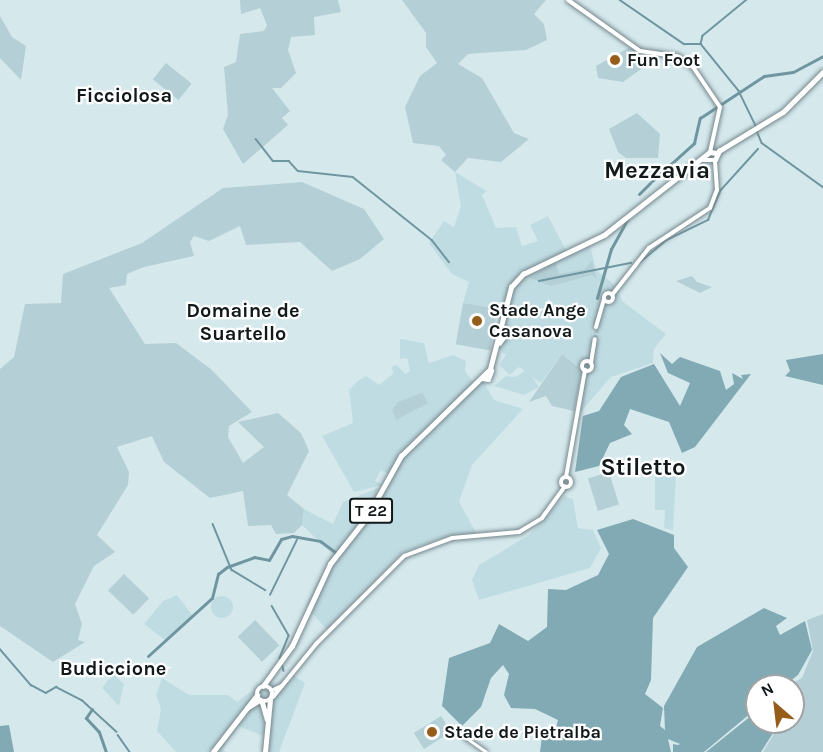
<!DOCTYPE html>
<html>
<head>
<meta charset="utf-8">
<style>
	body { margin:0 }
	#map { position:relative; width:823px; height:752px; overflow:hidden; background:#d5e9ed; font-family:Karla,sans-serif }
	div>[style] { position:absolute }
	.built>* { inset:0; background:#c0dce3 }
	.round { border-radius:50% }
	.green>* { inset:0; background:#b4cfd6; transform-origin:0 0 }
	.forest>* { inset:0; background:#82aab4 }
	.stream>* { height:1.5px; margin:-0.75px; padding:0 0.75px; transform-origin:0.75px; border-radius:0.75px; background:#6f96a0 }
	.canal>* { height:3px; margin:-1.5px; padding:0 1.5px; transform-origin:1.5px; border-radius:1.5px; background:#6f96a0 }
	.secondary-tunnel>* { height:4px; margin-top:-2px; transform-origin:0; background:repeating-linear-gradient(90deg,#aebfc3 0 4px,transparent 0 6px) }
	.roads { filter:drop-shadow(0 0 2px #75868b) drop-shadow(0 0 2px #75868b) }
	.tertiary>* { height:3px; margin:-1.5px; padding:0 1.5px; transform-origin:1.5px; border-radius:1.5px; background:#fff }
	.secondary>* { height:4px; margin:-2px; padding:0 2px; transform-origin:2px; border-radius:2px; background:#fff }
	.secondary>.ring { margin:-2px; padding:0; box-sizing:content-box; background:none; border:4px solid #fff; border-radius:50% }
	.primary>* { height:4.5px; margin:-2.25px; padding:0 2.25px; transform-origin:2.25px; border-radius:2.25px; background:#fff }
	.primary>.ring { margin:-2.25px; padding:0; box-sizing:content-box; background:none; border:4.5px solid #fff; border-radius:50% }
	.dots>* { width:16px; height:16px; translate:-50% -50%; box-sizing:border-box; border:3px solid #fff; border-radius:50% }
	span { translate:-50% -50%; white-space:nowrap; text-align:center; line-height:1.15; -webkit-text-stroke:4.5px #fff; paint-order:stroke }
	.shield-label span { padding:2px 4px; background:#fff; border:2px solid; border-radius:4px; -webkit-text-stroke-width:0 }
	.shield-label { font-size:16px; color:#12191b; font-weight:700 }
	.poi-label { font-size:18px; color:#12191b; font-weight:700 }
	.left { translate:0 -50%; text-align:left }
	.neighbourhood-label { font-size:20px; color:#12191b; font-weight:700 }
	.district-label { font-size:24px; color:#12191b; font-weight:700 }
	.north { position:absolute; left:745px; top:674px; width:60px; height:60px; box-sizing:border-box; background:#fff; border:2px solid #a0a3a4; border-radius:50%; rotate:332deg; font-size:16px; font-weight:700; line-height:24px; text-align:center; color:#12191b }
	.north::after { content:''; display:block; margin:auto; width:21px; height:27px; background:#965c19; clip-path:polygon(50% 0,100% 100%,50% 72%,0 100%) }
</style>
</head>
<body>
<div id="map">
	<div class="built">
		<i style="clip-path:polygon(455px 172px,487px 191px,482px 195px,496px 228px,516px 227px,522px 246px,538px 241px,530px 225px,548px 216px,568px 254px,590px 245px,596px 270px,616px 286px,622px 301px,666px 334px,654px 349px,653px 363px,611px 377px,579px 414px,587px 373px,562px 354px,541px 383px,532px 377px,539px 387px,524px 395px,494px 386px,506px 376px,515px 377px,525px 371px,519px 367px,510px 375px,499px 365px,506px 355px,499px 349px,507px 314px,463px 303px,469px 282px,452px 274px,429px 243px,444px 221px,454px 227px,461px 206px)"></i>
		<i style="clip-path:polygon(400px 339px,424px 343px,429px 363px,453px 355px,466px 361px,465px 371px,476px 386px,483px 381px,494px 400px,523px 409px,472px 465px,459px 502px,478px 536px,439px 539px,404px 552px,327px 630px,306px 606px,332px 554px,302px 525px,304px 509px,333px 524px,343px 502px,378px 488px,367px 521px,391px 475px,381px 470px,375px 481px,383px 485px,354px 492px,322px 436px,353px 423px,349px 390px,359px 380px,366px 376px,379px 385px,394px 373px,391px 367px,397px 365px,405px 374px,410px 371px,407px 358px,400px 359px)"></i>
		<i style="clip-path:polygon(655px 475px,676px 475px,673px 530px,664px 528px,665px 510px,655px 510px)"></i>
		<i style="clip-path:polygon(565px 496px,573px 499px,578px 528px,593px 530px,601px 548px,590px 568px,479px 600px,472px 580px,479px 565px,529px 535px)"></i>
		<i style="clip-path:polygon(177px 595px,193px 616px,165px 640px,144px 624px,163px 601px)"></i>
		<i class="round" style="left:211px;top:596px;width:22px;height:22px"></i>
		<i style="clip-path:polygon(113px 674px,124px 684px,119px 706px,102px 688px)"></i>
		<i style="clip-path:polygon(291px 674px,305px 683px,279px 752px,262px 752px,264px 736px,238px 726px,222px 749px,226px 752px,176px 752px,157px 731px,161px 709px,156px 695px,162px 678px,189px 695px,228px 695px,237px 702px,263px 682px,278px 687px)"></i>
	</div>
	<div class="green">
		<i style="clip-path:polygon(240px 0,338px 0,341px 12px,314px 17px,315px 35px,291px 37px,288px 50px,296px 73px,281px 88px,272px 88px,290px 111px,282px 118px,288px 125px,243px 164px,223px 129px,228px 115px,224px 67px,236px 62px,240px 34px,264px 31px,267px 25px,260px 8px,241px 14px)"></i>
		<i style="clip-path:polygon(402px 0,546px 0,534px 14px,544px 24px,547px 40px,526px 50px,468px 54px,458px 64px,482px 78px,514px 133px,529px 139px,501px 162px,468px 158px,455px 172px,441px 160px,446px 155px,439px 146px,413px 143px,405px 107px,420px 76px,437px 63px,426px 47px,426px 33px)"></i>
		<i style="clip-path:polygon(0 16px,12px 37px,26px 46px,21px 80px,0 58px)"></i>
		<i style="clip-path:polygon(630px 47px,655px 59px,623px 82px,598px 78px,596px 66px)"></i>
		<i style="left:166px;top:63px;width:33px;height:21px;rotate:39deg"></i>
		<i style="clip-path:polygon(637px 113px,660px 134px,658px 158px,626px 158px,618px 152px,609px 129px)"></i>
		<i style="clip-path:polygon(302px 182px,364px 209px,384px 239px,360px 259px,332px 271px,300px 242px,246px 245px,240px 226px,209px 241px,194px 236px,190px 242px,194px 256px,144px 267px,127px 274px,126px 285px,109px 288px,145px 344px,176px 343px,212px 370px,252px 412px,229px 426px,228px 437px,243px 463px,264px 447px,238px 422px,278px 413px,301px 433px,309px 451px,287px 495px,304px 509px,302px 525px,294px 533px,276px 534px,271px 525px,248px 526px,243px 491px,210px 498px,164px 462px,152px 436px,117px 447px,129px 472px,128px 485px,97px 535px,115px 552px,94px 566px,75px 604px,82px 624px,78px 640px,85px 642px,53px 662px,0 626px,0 369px,14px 357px,25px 304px,61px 303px,63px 274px,142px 243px,223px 188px)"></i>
		<i style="clip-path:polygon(555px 261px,559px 274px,585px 269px,592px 261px,597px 279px,592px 275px,551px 286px,530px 278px)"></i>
		<i style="clip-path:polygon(692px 276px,697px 282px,712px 287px,700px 293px,676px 281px)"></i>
		<i style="left:463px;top:303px;width:35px;height:42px;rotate:10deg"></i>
		<i style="clip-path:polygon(562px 354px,582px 370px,574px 411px,552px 406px,546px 396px,529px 402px)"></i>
		<i style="clip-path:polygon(422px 393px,428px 403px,396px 420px,392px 410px,398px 402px)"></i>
		<i style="left:609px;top:472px;width:34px;height:22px;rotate:73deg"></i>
		<i style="left:124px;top:574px;width:35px;height:23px;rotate:44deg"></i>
		<i style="clip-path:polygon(823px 614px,823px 752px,763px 752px,781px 722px,793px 722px,793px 686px,787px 686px,802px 678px,813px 651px,807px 620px)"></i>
		<i style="left:255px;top:620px;width:35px;height:24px;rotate:46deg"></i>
		<i style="left:441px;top:716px;width:19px;height:32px;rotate:58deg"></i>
	</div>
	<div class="forest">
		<i style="clip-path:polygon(660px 353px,672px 364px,680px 357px,720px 371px,726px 390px,734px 384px,732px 373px,743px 379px,741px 375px,751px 374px,695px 447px,682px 453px,669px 422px,630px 409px,624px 425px,632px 434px,610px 443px,599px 466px,575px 472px,583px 416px,599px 411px,621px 377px,654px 364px,680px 406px,690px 383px,668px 373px)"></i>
		<i style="clip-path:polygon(823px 354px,823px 385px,785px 376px,790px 371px,786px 360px)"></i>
		<i style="clip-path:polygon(633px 519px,674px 535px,674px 548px,688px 567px,653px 618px,651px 680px,645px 694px,663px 708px,660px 726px,665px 730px,664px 706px,697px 647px,764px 608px,787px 618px,776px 626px,780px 635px,805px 621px,812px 650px,798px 675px,784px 686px,757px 686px,757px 708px,704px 752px,673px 752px,673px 744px,678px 745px,680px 744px,668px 739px,671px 752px,540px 752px,542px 736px,554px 735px,558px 720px,535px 709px,511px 708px,504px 695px,509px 674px,503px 665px,491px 678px,481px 707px,462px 726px,442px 706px,449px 658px,490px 643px,499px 624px,528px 641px,547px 627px,548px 589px,566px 590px,598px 575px,609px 554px,597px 530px)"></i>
		<i style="clip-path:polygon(757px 711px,757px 722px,780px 722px,761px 752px,706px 752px)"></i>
		<i style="clip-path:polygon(9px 725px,14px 752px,0 752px,0 726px)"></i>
	</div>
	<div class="stream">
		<i style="left:620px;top:0;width:78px;rotate:34.5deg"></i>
		<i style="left:684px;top:44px;width:17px"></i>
		<i style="left:747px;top:0;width:57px;rotate:140.7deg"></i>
		<i style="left:703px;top:36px;width:8px;rotate:104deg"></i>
		<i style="left:701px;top:44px;width:60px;rotate:51deg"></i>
		<i style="left:739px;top:91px;width:39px;rotate:64deg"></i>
		<i style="left:757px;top:131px;width:13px;rotate:67deg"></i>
		<i style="left:762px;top:143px;width:75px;rotate:35.8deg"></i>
		<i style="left:256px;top:139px;width:28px;rotate:52deg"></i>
		<i style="left:273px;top:161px;width:16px"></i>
		<i style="left:289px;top:161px;width:13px;rotate:48deg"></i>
		<i style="left:298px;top:171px;width:55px;rotate:6.2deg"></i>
		<i style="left:353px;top:177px;width:101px;rotate:38.6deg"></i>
		<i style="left:432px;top:240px;width:28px;rotate:52deg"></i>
		<i style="left:638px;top:264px;width:38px;rotate:-40deg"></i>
		<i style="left:667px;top:240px;width:46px;rotate:-26deg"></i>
		<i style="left:708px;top:220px;width:33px;rotate:-67deg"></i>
		<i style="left:721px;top:190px;width:55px;rotate:-47.9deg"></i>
		<i style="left:539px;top:281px;width:94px;rotate:-11.1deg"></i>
		<i style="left:213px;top:524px;width:50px;rotate:67.6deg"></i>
		<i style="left:232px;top:570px;width:39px;rotate:31deg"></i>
		<i style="left:270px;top:595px;width:61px;rotate:-63.9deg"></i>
		<i style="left:272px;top:606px;width:34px;rotate:60deg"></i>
		<i style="left:289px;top:636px;width:24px;rotate:112deg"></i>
		<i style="left:0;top:649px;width:48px;rotate:49.3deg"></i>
		<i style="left:31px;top:685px;width:17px;rotate:28deg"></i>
		<i style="left:46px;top:693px;width:12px;rotate:-31deg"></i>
		<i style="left:56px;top:687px;width:29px;rotate:27deg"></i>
		<i style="left:82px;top:700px;width:47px;rotate:42.4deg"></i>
		<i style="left:282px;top:663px;width:8px;rotate:76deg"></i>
		<i style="left:118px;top:735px;width:21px;rotate:55deg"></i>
	</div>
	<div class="canal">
		<i style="left:652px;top:181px;width:57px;rotate:-42.1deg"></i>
		<i style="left:694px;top:143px;width:26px;rotate:-77deg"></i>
		<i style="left:700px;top:118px;width:77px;rotate:-33.3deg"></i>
		<i style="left:764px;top:76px;width:29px;rotate:-8deg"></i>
		<i style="left:793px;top:72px;width:34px;rotate:-28deg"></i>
		<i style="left:639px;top:194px;width:16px;rotate:-45deg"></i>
		<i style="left:597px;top:298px;width:51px;rotate:-74.1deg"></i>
		<i style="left:611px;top:249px;width:37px;rotate:-61deg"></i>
		<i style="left:148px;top:656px;width:86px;rotate:-42.2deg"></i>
		<i style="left:212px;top:598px;width:25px;rotate:-76deg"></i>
		<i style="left:218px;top:574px;width:11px;rotate:-38deg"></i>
		<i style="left:227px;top:567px;width:29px;rotate:-20deg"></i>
		<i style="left:254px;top:557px;width:15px;rotate:11deg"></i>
		<i style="left:269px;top:560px;width:24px;rotate:-60deg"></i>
		<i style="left:281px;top:539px;width:11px;rotate:-15deg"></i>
		<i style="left:292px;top:536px;width:28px;rotate:10deg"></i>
		<i style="left:320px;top:541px;width:19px;rotate:36deg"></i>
		<i style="left:92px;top:709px;width:11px;rotate:124deg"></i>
		<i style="left:86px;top:718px;width:19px;rotate:47deg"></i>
		<i style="left:99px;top:732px;width:21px;rotate:71deg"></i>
	</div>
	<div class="secondary-tunnel">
		<i style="left:595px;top:339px;width:12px;rotate:-76deg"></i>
	</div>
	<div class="roads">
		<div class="tertiary">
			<i style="left:462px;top:735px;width:29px;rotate:35deg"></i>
		</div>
		<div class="secondary">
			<i style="left:568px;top:0;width:88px;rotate:35.3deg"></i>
			<i style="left:640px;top:51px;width:37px;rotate:8deg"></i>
			<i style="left:677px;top:56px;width:19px;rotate:35deg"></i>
			<i style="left:693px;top:67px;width:48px;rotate:56deg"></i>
			<i style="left:720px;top:107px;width:46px;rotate:102.5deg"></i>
			<i class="ring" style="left:603.5px;top:292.5px;width:5px;height:5px"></i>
			<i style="left:612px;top:295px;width:60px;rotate:-51.8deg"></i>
			<i style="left:649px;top:248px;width:73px;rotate:-33.3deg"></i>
			<i style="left:710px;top:208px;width:19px;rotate:-69deg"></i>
			<i style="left:717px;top:190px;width:30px;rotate:-94deg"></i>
			<i style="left:596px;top:327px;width:29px;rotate:-74deg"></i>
			<i class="ring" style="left:582px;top:361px;width:6px;height:6px"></i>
			<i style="left:591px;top:363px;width:24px;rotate:-81deg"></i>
			<i style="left:566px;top:477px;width:109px;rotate:-79.9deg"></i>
			<i class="ring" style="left:561px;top:477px;width:6px;height:6px"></i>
			<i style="left:273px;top:690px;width:10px;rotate:-24deg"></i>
			<i style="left:273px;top:697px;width:68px;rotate:-50.9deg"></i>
			<i style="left:316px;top:644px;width:124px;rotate:-45deg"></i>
			<i style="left:404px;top:556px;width:51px;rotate:-20.6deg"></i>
			<i style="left:452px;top:538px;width:67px;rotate:-5.1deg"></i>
			<i style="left:519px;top:532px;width:27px;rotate:-31deg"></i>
			<i style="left:542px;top:518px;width:39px;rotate:-54deg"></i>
		</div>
		<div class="primary">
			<i style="left:704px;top:160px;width:11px"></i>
			<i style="left:715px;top:160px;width:10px;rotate:-66deg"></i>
			<i style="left:719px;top:151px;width:75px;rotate:-31.4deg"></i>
			<i style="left:783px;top:112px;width:57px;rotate:-45deg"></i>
			<i style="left:499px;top:343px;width:10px;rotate:-53deg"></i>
			<i style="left:505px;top:335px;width:7px;rotate:-106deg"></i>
			<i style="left:482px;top:378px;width:6px;rotate:9deg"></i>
			<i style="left:488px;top:379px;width:9px;rotate:-69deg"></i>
			<i style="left:263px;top:686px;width:49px;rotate:-54.1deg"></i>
			<i style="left:292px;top:646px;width:90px;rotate:-65.1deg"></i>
			<i style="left:330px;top:564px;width:60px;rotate:-51.8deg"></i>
			<i style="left:367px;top:517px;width:70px;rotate:-60.9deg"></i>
			<i style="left:401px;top:456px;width:124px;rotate:-44.3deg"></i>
			<i style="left:490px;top:369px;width:85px;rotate:-75.6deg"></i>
			<i style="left:511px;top:287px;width:18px;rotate:-47deg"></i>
			<i style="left:523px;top:274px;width:90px;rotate:-25.7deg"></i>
			<i style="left:604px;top:235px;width:135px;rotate:-38.1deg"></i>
			<i style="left:710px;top:152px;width:7px;rotate:8deg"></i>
			<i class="ring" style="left:257px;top:686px;width:11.5px;height:11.5px"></i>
			<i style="left:262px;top:701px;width:19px;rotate:74deg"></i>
			<i style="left:247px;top:708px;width:15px;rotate:-32deg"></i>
			<i style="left:213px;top:752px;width:72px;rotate:-52.3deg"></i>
			<i style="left:265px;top:752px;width:52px;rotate:-84.5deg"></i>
		</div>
	</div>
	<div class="dots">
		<i style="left:615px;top:60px;background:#965c19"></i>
		<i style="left:477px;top:321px;background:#965c19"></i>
		<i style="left:432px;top:732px;background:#965c19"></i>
	</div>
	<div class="shield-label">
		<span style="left:371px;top:511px">T 22</span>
	</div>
	<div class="poi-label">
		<span class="left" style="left:627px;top:60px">Fun Foot</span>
		<span class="left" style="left:489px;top:321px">Stade Ange<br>Casanova</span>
		<span class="left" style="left:444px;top:732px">Stade de Pietralba</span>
	</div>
	<div class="neighbourhood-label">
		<span style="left:124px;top:95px">Ficciolosa</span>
		<span style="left:243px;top:322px">Domaine de<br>Suartello</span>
		<span style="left:113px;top:668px">Budiccione</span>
	</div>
	<div class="district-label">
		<span style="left:657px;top:171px">Mezzavia</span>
		<span style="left:643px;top:468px">Stiletto</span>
	</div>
	<div class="north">N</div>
</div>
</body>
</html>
